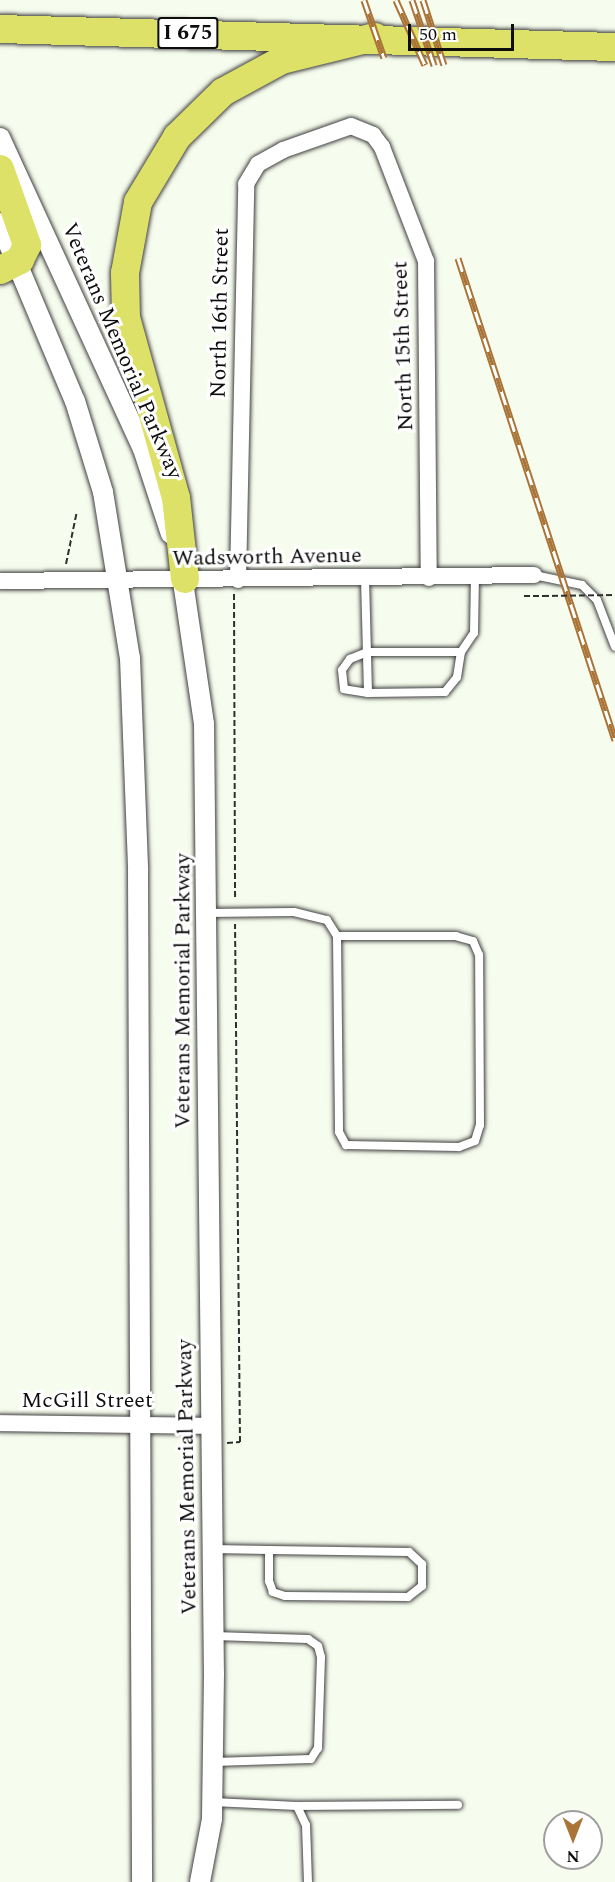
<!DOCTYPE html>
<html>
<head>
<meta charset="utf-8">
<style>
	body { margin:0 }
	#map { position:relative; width:615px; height:1882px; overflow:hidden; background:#f7fdee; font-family:Spectral,serif }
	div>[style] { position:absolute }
	.path>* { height:2px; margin-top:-1px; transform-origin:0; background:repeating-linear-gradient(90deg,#2f2f2f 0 6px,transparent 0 9px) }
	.roads { filter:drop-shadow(0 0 2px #404040) drop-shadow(0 0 2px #404040) }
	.service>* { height:8px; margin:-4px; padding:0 4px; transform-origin:4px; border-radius:4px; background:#fff }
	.minor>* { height:16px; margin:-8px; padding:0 8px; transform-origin:8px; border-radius:8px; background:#fff }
	.tertiary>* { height:20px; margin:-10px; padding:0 10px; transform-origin:10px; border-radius:10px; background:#fff }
	.motorway>* { height:28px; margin:-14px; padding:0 14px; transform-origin:14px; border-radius:14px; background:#dee168 }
	.rail>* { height:7px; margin-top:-3.5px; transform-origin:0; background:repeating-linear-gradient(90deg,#fff 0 14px,#aa7337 0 28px); box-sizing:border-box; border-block:2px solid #aa7337 }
	.path-bridge>* { height:2px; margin-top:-1px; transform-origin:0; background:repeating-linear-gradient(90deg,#2f2f2f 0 6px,transparent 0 9px) }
	span { translate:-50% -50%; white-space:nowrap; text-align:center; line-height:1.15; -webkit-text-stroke:6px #fff; paint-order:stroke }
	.shield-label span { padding:2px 4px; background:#fff; border:2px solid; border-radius:4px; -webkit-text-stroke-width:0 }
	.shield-label { font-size:21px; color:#0d0d0d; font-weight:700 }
	.street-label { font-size:22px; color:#0d0d0d }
	.north { position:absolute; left:543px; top:1810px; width:60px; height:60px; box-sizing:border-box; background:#fff; border:2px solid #9e9e9e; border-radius:50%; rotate:180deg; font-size:16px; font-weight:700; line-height:24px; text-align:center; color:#0d0d0d }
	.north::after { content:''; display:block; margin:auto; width:21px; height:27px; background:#aa7337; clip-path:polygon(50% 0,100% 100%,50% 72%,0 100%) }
	.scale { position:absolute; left:408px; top:24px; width:106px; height:27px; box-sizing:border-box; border:3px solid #0d0d0d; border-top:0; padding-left:8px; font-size:18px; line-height:21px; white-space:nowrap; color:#0d0d0d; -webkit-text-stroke:4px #fff; paint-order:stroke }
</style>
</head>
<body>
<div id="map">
	<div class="path">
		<i style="left:66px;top:564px;width:54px;rotate:-78.3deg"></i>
		<i style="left:234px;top:594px;width:306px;rotate:89.8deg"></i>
		<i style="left:524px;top:596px;width:19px"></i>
		<i style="left:227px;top:1443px;width:13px;rotate:-4deg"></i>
		<i style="left:240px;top:1442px;width:518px;rotate:-90.55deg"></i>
	</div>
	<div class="roads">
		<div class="service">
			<i style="left:534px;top:575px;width:49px;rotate:11.8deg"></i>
			<i style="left:582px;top:585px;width:21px;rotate:45deg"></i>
			<i style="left:597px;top:600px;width:50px;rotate:69deg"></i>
			<i style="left:365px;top:578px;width:115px;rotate:88.5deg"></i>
			<i style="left:368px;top:693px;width:77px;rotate:-0.7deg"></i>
			<i style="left:445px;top:692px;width:19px;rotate:-51deg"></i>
			<i style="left:457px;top:677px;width:25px;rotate:-81deg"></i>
			<i style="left:368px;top:693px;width:24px;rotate:-171deg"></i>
			<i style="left:344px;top:689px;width:19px;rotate:-96deg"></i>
			<i style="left:342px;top:670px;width:14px;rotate:-54deg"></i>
			<i style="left:350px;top:659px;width:18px;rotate:-22deg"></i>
			<i style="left:367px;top:652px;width:94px"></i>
			<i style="left:461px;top:652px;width:23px;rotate:-56deg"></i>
			<i style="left:474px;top:633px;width:58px;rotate:-89deg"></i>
			<i style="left:207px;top:913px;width:87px;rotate:-0.7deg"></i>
			<i style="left:294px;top:912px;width:34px;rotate:14deg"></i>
			<i style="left:327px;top:920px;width:19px;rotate:58deg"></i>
			<i style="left:337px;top:936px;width:196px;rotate:89.4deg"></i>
			<i style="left:339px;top:1132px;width:15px;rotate:62deg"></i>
			<i style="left:346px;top:1145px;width:113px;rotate:1deg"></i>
			<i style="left:459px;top:1147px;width:17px;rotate:-21deg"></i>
			<i style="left:475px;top:1141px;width:17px;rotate:-73deg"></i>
			<i style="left:480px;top:1125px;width:170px;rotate:-90.3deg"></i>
			<i style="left:479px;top:955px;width:15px;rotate:-113deg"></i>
			<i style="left:473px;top:941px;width:18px;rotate:-164deg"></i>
			<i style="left:456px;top:936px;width:119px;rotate:180deg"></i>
			<i style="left:212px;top:1549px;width:57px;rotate:1deg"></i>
			<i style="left:269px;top:1550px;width:140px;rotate:0.8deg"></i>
			<i style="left:409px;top:1552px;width:18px;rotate:43deg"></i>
			<i style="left:422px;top:1564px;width:22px;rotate:90deg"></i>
			<i style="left:422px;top:1586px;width:18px;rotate:142deg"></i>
			<i style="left:408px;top:1597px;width:123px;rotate:-179.5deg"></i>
			<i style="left:285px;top:1596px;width:13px;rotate:-162deg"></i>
			<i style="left:273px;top:1592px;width:12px;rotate:-110deg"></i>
			<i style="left:269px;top:1581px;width:31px;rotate:-90deg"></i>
			<i style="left:213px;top:1762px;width:98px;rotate:-1.8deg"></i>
			<i style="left:311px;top:1759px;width:13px;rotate:-58deg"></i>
			<i style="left:318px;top:1748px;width:91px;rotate:-88.1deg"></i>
			<i style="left:321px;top:1657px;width:11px;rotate:-105deg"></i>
			<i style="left:318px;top:1646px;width:12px;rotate:-145deg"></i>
			<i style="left:308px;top:1639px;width:94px;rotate:-178.2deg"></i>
			<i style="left:213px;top:1802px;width:84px;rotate:2.7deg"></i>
			<i style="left:297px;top:1806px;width:21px;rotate:65deg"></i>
			<i style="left:306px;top:1825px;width:57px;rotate:88deg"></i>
			<i style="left:297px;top:1806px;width:161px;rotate:-0.4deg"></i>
		</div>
		<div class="minor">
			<i style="left:238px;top:580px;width:396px;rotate:-88.8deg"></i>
			<i style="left:246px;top:184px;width:23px;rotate:-59deg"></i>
			<i style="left:258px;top:164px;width:29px;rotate:-29deg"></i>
			<i style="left:283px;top:150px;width:72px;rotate:-19.4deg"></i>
			<i style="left:351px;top:126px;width:24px;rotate:22deg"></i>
			<i style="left:373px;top:135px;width:15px;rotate:53deg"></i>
			<i style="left:382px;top:147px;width:122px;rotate:68.9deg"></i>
			<i style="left:426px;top:261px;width:317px;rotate:89.5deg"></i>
			<i style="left:0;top:581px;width:534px;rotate:-0.64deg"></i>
			<i style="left:0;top:1423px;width:210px;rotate:0.8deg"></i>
		</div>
		<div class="tertiary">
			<i style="left:0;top:138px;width:342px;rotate:65.3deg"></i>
			<i style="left:143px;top:449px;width:89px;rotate:71.8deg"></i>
			<i style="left:0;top:223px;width:193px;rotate:67.2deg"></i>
			<i style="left:75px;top:401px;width:95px;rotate:72.9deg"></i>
			<i style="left:103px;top:492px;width:168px;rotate:80.8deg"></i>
			<i style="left:130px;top:658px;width:213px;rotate:87.8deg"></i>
			<i style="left:138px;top:871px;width:1011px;rotate:89.77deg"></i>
			<i style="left:181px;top:568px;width:158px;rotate:81.6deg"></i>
			<i style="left:204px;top:724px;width:950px;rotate:89.4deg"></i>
			<i style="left:214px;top:1674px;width:145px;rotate:90.8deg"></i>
			<i style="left:212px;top:1819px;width:64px;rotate:100.8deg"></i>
		</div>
		<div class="motorway">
			<i style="left:0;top:29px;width:615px;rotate:1.68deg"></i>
			<i style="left:0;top:169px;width:81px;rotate:70.4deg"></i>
			<i style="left:27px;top:245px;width:17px;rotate:115deg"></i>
			<i style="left:20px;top:260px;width:22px;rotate:153deg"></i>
			<i style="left:185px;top:579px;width:81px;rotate:-96.3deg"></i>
			<i style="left:176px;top:498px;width:187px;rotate:-105.5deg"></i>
			<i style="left:126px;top:318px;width:45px;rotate:-91.3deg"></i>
			<i style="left:125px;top:273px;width:72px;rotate:-79.6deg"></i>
			<i style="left:138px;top:202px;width:76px;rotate:-59deg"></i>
			<i style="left:177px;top:137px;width:64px;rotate:-44.4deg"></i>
			<i style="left:223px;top:92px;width:67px;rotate:-28.5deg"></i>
			<i style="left:282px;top:60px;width:96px;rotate:-13.9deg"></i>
		</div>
	</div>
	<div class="rail">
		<i style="left:364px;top:0;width:61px;rotate:71deg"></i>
		<i style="left:396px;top:0;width:71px;rotate:66deg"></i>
		<i style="left:412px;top:0;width:69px;rotate:71.3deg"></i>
		<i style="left:423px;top:0;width:68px;rotate:72.1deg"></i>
		<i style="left:458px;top:258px;width:507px;rotate:71.96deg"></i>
	</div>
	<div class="path-bridge">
		<i style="left:543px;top:596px;width:72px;rotate:-0.8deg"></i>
	</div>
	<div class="shield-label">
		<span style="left:188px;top:33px">I 675</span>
	</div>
	<div class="street-label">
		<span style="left:220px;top:313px;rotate:-89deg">North 16th Street</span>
		<span style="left:403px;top:346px;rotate:-92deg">North 15th Street</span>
		<span style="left:122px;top:351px;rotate:67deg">Veterans Memorial Parkway</span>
		<span style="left:267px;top:557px;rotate:-1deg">Wadsworth Avenue</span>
		<span style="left:183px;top:991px;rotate:-90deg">Veterans Memorial Parkway</span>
		<span style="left:87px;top:1401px">McGill Street</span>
		<span style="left:187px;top:1477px;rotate:-91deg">Veterans Memorial Parkway</span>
	</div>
	<div class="north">N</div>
	<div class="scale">50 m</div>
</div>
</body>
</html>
